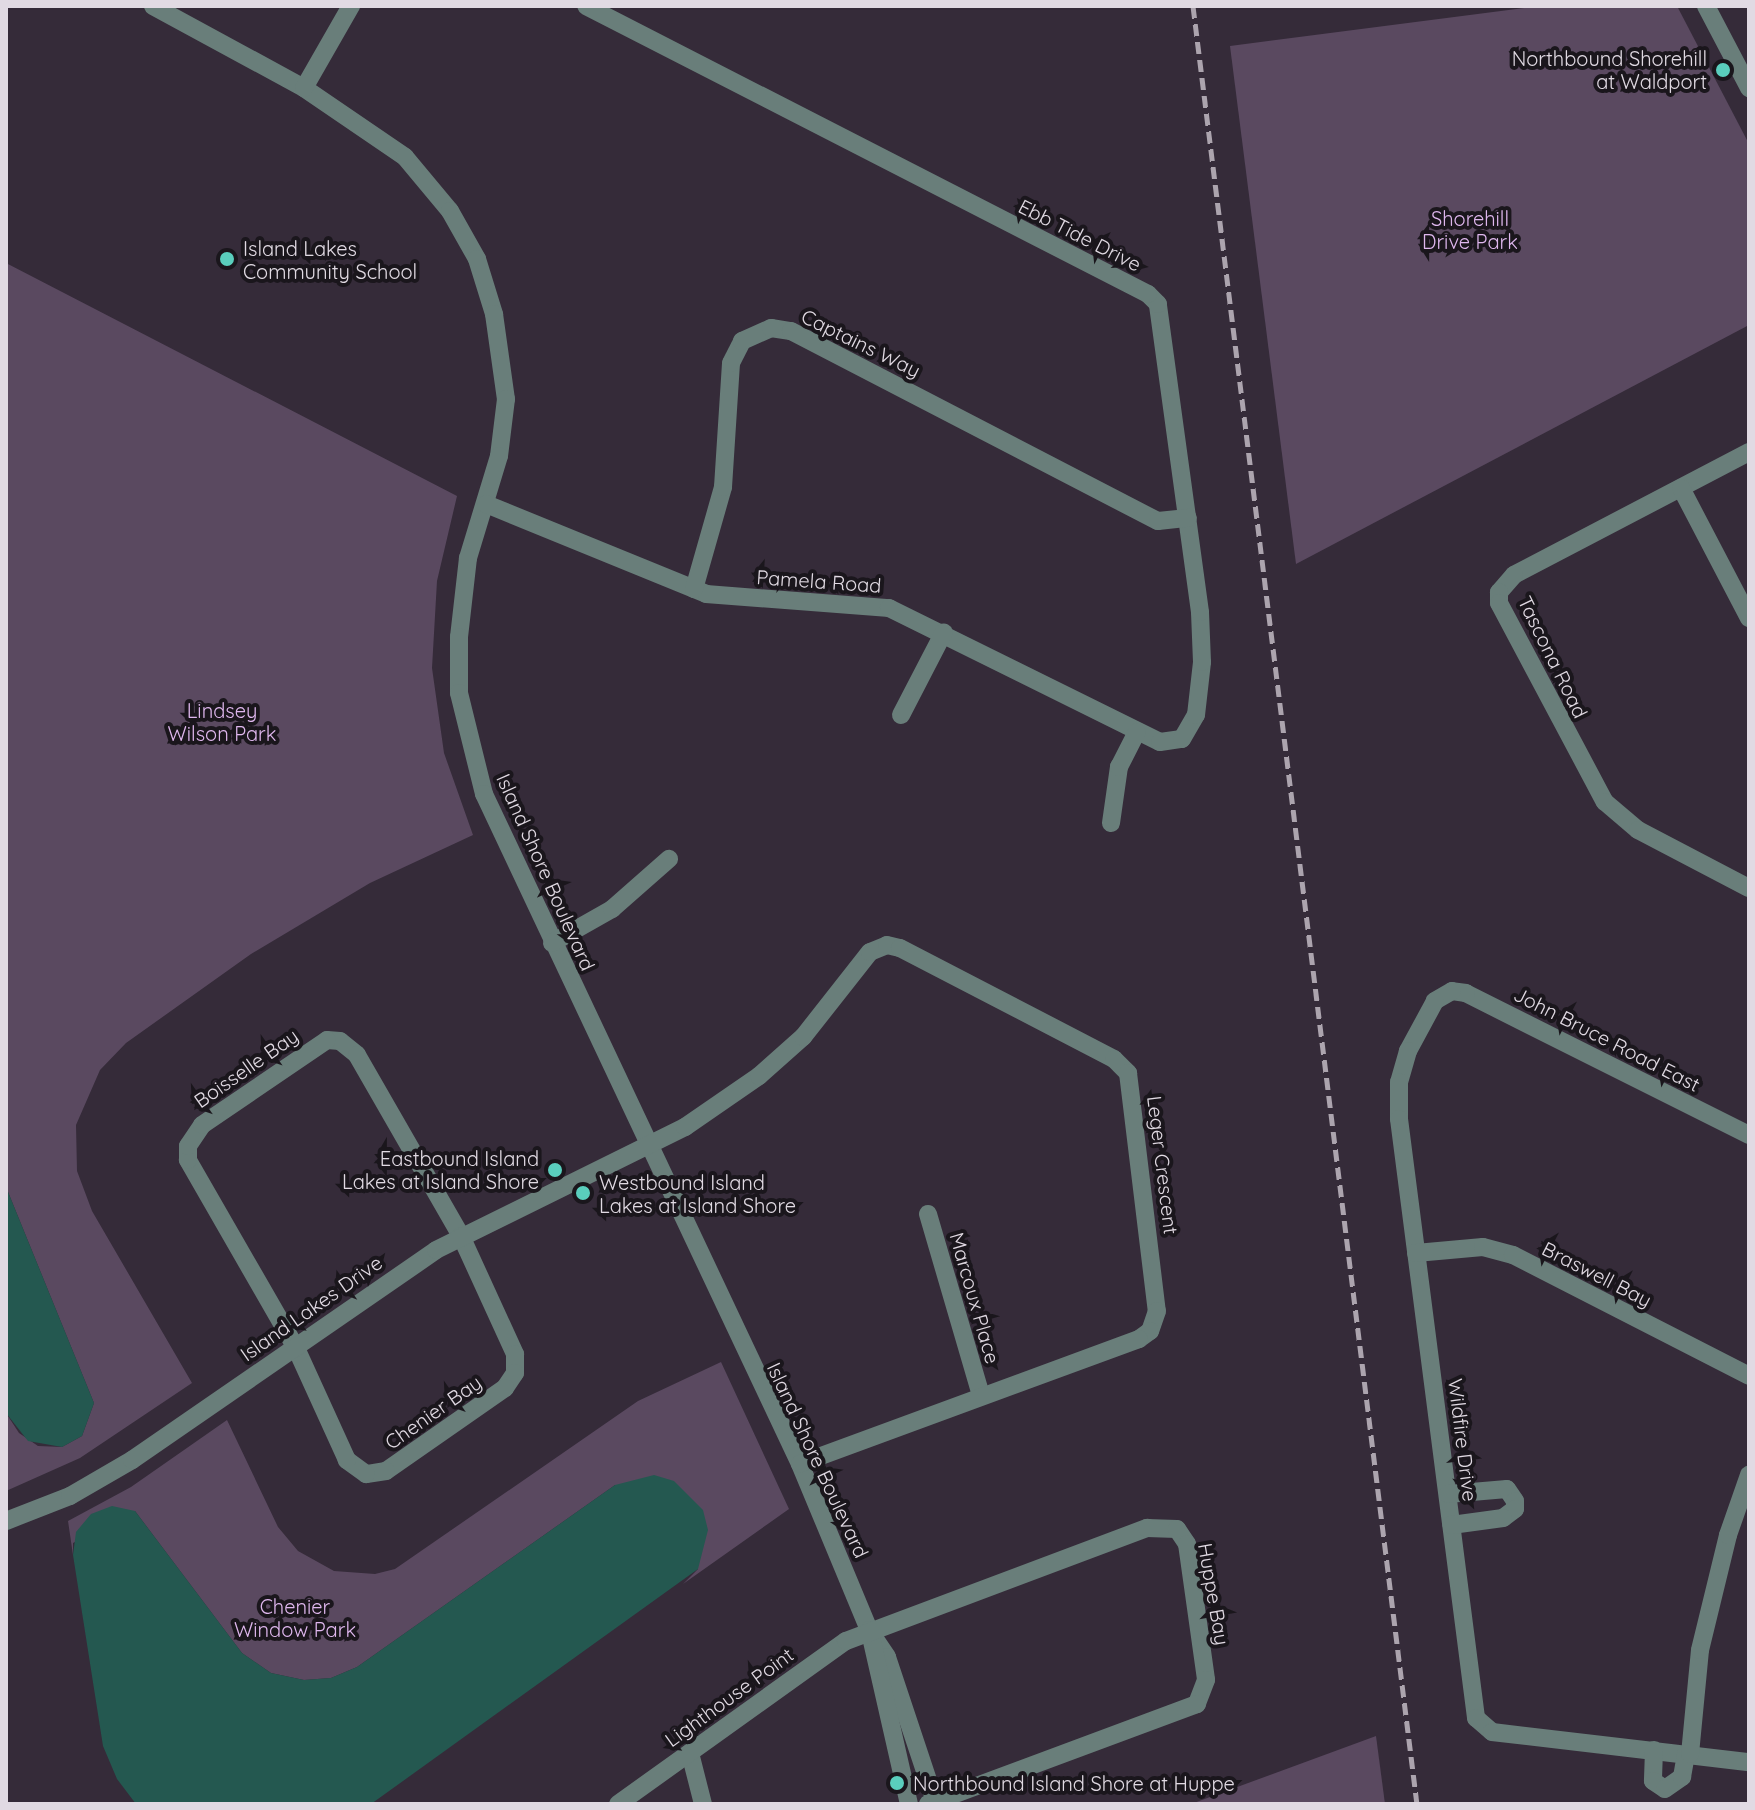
<!DOCTYPE html>
<html>
<head>
<meta charset="utf-8">
<style>
	body { margin:0 }
	#map { position:relative; width:1755px; height:1810px; overflow:hidden; background:#352b39; font-family:Quicksand,sans-serif }
	div>[style] { position:absolute }
	.green>* { inset:0; background:#5a4960 }
	.water>* { inset:0; background:#245850 }
	.minor>* { height:18px; margin:-9px; padding:0 9px; transform-origin:9px; border-radius:9px; background:#697e7a }
	.rail>* { height:5px; margin-top:-2.5px; transform-origin:0; background:repeating-linear-gradient(90deg,#aca4ae 0 12px,transparent 0 18px) }
	.dots>* { width:22px; height:22px; translate:-50% -50%; box-sizing:border-box; border:4px solid #1a161c; border-radius:50% }
	span { translate:-50% -50%; white-space:nowrap; text-align:center; line-height:1.15; -webkit-text-stroke:8px #1a161c; paint-order:stroke }
	.poi-label { font-size:20px; color:#e1dae3 }
	.right { translate:-100% -50%; text-align:right }
	.left { translate:0 -50%; text-align:left }
	.park-label { font-size:20px; color:#dfb7ee }
	.street-label { font-size:20px; color:#e1dae3 }
	.frame { position:absolute; inset:0; border:8px solid #e1dae3; pointer-events:none }
</style>
</head>
<body>
<div id="map">
	<div class="green">
		<i style="clip-path:polygon(1539px 6px,1677px 6px,1749px 144px,1749px 325px,1296px 564px,1230px 46px)"></i>
		<i style="clip-path:polygon(6px 263px,457px 496px,437px 581px,432px 668px,444px 753px,473px 835px,370px 883px,251px 954px,126px 1043px,100px 1070px,76px 1125px,77px 1171px,92px 1211px,192px 1383px,80px 1458px,6px 1491px,6px 1413px,19px 1433px,38px 1446px,62px 1447px,82px 1436px,94px 1403px,6px 1187px)"></i>
		<i style="clip-path:polygon(721px 1362px,789px 1509px,683px 1584px,698px 1569px,615px 1485px,357px 1667px,331px 1678px,304px 1680px,271px 1673px,242px 1653px,135px 1511px,73px 1543px,73px 1555px,68px 1521px,131px 1487px,227px 1420px,278px 1527px,298px 1551px,334px 1571px,375px 1574px,395px 1569px,638px 1401px)"></i>
		<i style="clip-path:polygon(1376px 1736px,1385px 1804px,1191px 1804px)"></i>
	</div>
	<div class="water">
		<i style="clip-path:polygon(6px 1187px,94px 1403px,82px 1436px,62px 1447px,28px 1441px,6px 1413px)"></i>
		<i style="clip-path:polygon(654px 1475px,674px 1481px,703px 1510px,708px 1530px,698px 1569px,371px 1804px,136px 1804px,117px 1779px,103px 1746px,73px 1555px,76px 1532px,91px 1514px,112px 1506px,135px 1511px,242px 1653px,271px 1673px,304px 1680px,331px 1678px,357px 1667px,615px 1485px)"></i>
	</div>
	<div class="minor">
		<i style="left:153px;top:6px;width:172px;rotate:28.5deg"></i>
		<i style="left:304px;top:88px;width:122px;rotate:34.3deg"></i>
		<i style="left:405px;top:157px;width:70px;rotate:50.2deg"></i>
		<i style="left:450px;top:211px;width:55px;rotate:60.6deg"></i>
		<i style="left:477px;top:259px;width:58px;rotate:72.8deg"></i>
		<i style="left:494px;top:314px;width:86px;rotate:82deg"></i>
		<i style="left:506px;top:399px;width:57px;rotate:97deg"></i>
		<i style="left:499px;top:456px;width:107px;rotate:106.9deg"></i>
		<i style="left:468px;top:558px;width:80px;rotate:96.5deg"></i>
		<i style="left:459px;top:637px;width:56px;rotate:90deg"></i>
		<i style="left:459px;top:693px;width:104px;rotate:76.1deg"></i>
		<i style="left:484px;top:794px;width:741px;rotate:64.75deg"></i>
		<i style="left:800px;top:1464px;width:180px;rotate:67.4deg"></i>
		<i style="left:869px;top:1630px;width:32px;rotate:56deg"></i>
		<i style="left:887px;top:1657px;width:155px;rotate:71.6deg"></i>
		<i style="left:1706px;top:6px;width:93px;rotate:62.3deg"></i>
		<i style="left:304px;top:88px;width:95px;rotate:-60.2deg"></i>
		<i style="left:1749px;top:452px;width:265px;rotate:152.4deg"></i>
		<i style="left:1514px;top:575px;width:23px;rotate:131deg"></i>
		<i style="left:1499px;top:592px;width:11px;rotate:90deg"></i>
		<i style="left:1499px;top:603px;width:225px;rotate:62deg"></i>
		<i style="left:1605px;top:802px;width:43px;rotate:40.3deg"></i>
		<i style="left:1638px;top:830px;width:125px;rotate:27.6deg"></i>
		<i style="left:1681px;top:488px;width:147px;rotate:62.4deg"></i>
		<i style="left:486px;top:504px;width:238px;rotate:22.2deg"></i>
		<i style="left:706px;top:594px;width:184px;rotate:4.4deg"></i>
		<i style="left:889px;top:608px;width:302px;rotate:26.3deg"></i>
		<i style="left:1160px;top:742px;width:22px;rotate:-8deg"></i>
		<i style="left:1182px;top:739px;width:28px;rotate:-60deg"></i>
		<i style="left:1196px;top:715px;width:53px;rotate:-83.5deg"></i>
		<i style="left:1202px;top:662px;width:50px;rotate:-92.3deg"></i>
		<i style="left:1200px;top:612px;width:311px;rotate:-97.8deg"></i>
		<i style="left:1158px;top:304px;width:14px;rotate:-135deg"></i>
		<i style="left:1148px;top:294px;width:631px;rotate:-152.87deg"></i>
		<i style="left:694px;top:589px;width:106px;rotate:-74.1deg"></i>
		<i style="left:723px;top:487px;width:124px;rotate:-86.3deg"></i>
		<i style="left:731px;top:363px;width:25px;rotate:-63deg"></i>
		<i style="left:742px;top:341px;width:32px;rotate:-24deg"></i>
		<i style="left:771px;top:328px;width:20px;rotate:9deg"></i>
		<i style="left:791px;top:331px;width:413px;rotate:27.4deg"></i>
		<i style="left:1158px;top:521px;width:30px;rotate:-6deg"></i>
		<i style="left:901px;top:715px;width:93px;rotate:-62.6deg"></i>
		<i style="left:1111px;top:823px;width:57px;rotate:-81.9deg"></i>
		<i style="left:1119px;top:767px;width:39px;rotate:-63deg"></i>
		<i style="left:552px;top:943px;width:69px;rotate:-29.5deg"></i>
		<i style="left:612px;top:909px;width:76px;rotate:-41.3deg"></i>
		<i style="left:327px;top:1040px;width:13px;rotate:4deg"></i>
		<i style="left:340px;top:1041px;width:22px;rotate:39deg"></i>
		<i style="left:357px;top:1055px;width:209px;rotate:60.1deg"></i>
		<i style="left:461px;top:1236px;width:130px;rotate:65.4deg"></i>
		<i style="left:515px;top:1354px;width:19px;rotate:90deg"></i>
		<i style="left:515px;top:1373px;width:18px;rotate:124deg"></i>
		<i style="left:505px;top:1388px;width:145px;rotate:145.1deg"></i>
		<i style="left:386px;top:1471px;width:20px;rotate:171deg"></i>
		<i style="left:366px;top:1474px;width:24px;rotate:-144deg"></i>
		<i style="left:347px;top:1460px;width:123px;rotate:-114.5deg"></i>
		<i style="left:296px;top:1348px;width:217px;rotate:-119.9deg"></i>
		<i style="left:188px;top:1160px;width:14px;rotate:-90deg"></i>
		<i style="left:188px;top:1146px;width:25px;rotate:-56deg"></i>
		<i style="left:202px;top:1125px;width:151px;rotate:-34.2deg"></i>
		<i style="left:1749px;top:1135px;width:317px;rotate:-153.4deg"></i>
		<i style="left:1466px;top:993px;width:14px;rotate:-172deg"></i>
		<i style="left:1452px;top:991px;width:20px;rotate:150deg"></i>
		<i style="left:1435px;top:1001px;width:57px;rotate:118.4deg"></i>
		<i style="left:1408px;top:1051px;width:32px;rotate:106deg"></i>
		<i style="left:1399px;top:1082px;width:37px;rotate:90deg"></i>
		<i style="left:1399px;top:1119px;width:604px;rotate:82.67deg"></i>
		<i style="left:1476px;top:1718px;width:21px;rotate:41deg"></i>
		<i style="left:1492px;top:1732px;width:259px;rotate:6.7deg"></i>
		<i style="left:928px;top:1214px;width:189px;rotate:73.7deg"></i>
		<i style="left:1416px;top:1253px;width:67px;rotate:-5.1deg"></i>
		<i style="left:1483px;top:1247px;width:31px;rotate:15deg"></i>
		<i style="left:1513px;top:1255px;width:265px;rotate:27.1deg"></i>
		<i style="left:1448px;top:1494px;width:59px;rotate:-4.8deg"></i>
		<i style="left:1507px;top:1489px;width:14px;rotate:56deg"></i>
		<i style="left:1515px;top:1501px;width:8px;rotate:90deg"></i>
		<i style="left:1515px;top:1509px;width:15px;rotate:143deg"></i>
		<i style="left:1503px;top:1518px;width:52px;rotate:172.3deg"></i>
		<i style="left:6px;top:1521px;width:69px;rotate:-21.3deg"></i>
		<i style="left:70px;top:1496px;width:72px;rotate:-30.1deg"></i>
		<i style="left:132px;top:1460px;width:369px;rotate:-34.6deg"></i>
		<i style="left:436px;top:1250px;width:278px;rotate:-26.3deg"></i>
		<i style="left:685px;top:1127px;width:90px;rotate:-34.6deg"></i>
		<i style="left:759px;top:1076px;width:59px;rotate:-41.6deg"></i>
		<i style="left:803px;top:1037px;width:108px;rotate:-51.8deg"></i>
		<i style="left:870px;top:952px;width:18px;rotate:-22deg"></i>
		<i style="left:887px;top:945px;width:13px;rotate:13deg"></i>
		<i style="left:900px;top:948px;width:241px;rotate:27.4deg"></i>
		<i style="left:1114px;top:1059px;width:20px;rotate:45deg"></i>
		<i style="left:1128px;top:1073px;width:240px;rotate:83.1deg"></i>
		<i style="left:1157px;top:1311px;width:21px;rotate:109deg"></i>
		<i style="left:1150px;top:1331px;width:14px;rotate:144deg"></i>
		<i style="left:1139px;top:1339px;width:361px;rotate:159.8deg"></i>
		<i style="left:871px;top:1637px;width:171px;rotate:77.2deg"></i>
		<i style="left:1654px;top:1750px;width:31px;rotate:92deg"></i>
		<i style="left:1653px;top:1781px;width:14px;rotate:34deg"></i>
		<i style="left:1665px;top:1789px;width:21px;rotate:-35deg"></i>
		<i style="left:1682px;top:1777px;width:23px;rotate:-80deg"></i>
		<i style="left:690px;top:1753px;width:53px;rotate:75.7deg"></i>
		<i style="left:1690px;top:1754px;width:104px;rotate:-84.5deg"></i>
		<i style="left:1700px;top:1650px;width:118px;rotate:-76.3deg"></i>
		<i style="left:1728px;top:1535px;width:64px;rotate:-70.7deg"></i>
		<i style="left:618px;top:1804px;width:280px;rotate:-35.6deg"></i>
		<i style="left:846px;top:1641px;width:322px;rotate:-20.6deg"></i>
		<i style="left:1147px;top:1528px;width:30px;rotate:2deg"></i>
		<i style="left:1177px;top:1529px;width:18px;rotate:56deg"></i>
		<i style="left:1187px;top:1544px;width:137px;rotate:82deg"></i>
		<i style="left:1206px;top:1680px;width:26px;rotate:111deg"></i>
		<i style="left:1197px;top:1704px;width:287px;rotate:159.6deg"></i>
	</div>
	<div class="rail">
		<i style="left:1193px;top:6px;width:1812px;rotate:82.9deg"></i>
	</div>
	<div class="dots">
		<i style="left:1723px;top:70px;background:#5acebd"></i>
		<i style="left:227px;top:259px;background:#5acebd"></i>
		<i style="left:555px;top:1170px;background:#5acebd"></i>
		<i style="left:583px;top:1193px;background:#5acebd"></i>
		<i style="left:897px;top:1783px;background:#5acebd"></i>
	</div>
	<div class="poi-label">
		<span class="right" style="left:1707px;top:70px">Northbound Shorehill<br>at Waldport</span>
		<span class="left" style="left:243px;top:260px">Island Lakes<br>Community School</span>
		<span class="right" style="left:539px;top:1170px">Eastbound Island<br>Lakes at Island Shore</span>
		<span class="left" style="left:599px;top:1194px">Westbound Island<br>Lakes at Island Shore</span>
		<span class="left" style="left:913px;top:1783px">Northbound Island Shore at Huppe</span>
	</div>
	<div class="park-label">
		<span style="left:1470px;top:230px">Shorehill<br>Drive Park</span>
		<span style="left:222px;top:722px">Lindsey<br>Wilson Park</span>
		<span style="left:295px;top:1618px">Chenier<br>Window Park</span>
	</div>
	<div class="street-label">
		<span style="left:1080px;top:235px;rotate:27deg">Ebb Tide Drive</span>
		<span style="left:861px;top:343px;rotate:26deg">Captains Way</span>
		<span style="left:819px;top:581px;rotate:4deg">Pamela Road</span>
		<span style="left:1553px;top:657px;rotate:64deg">Tascona Road</span>
		<span style="left:546px;top:872px;rotate:66deg">Island Shore Boulevard</span>
		<span style="left:1607px;top:1039px;rotate:27deg">John Bruce Road East</span>
		<span style="left:246px;top:1068px;rotate:-35deg">Boisselle Bay</span>
		<span style="left:1163px;top:1165px;rotate:83deg">Leger Crescent</span>
		<span style="left:1597px;top:1274px;rotate:27deg">Braswell Bay</span>
		<span style="left:975px;top:1298px;rotate:74deg">Marcoux Place</span>
		<span style="left:311px;top:1308px;rotate:-35deg">Island Lakes Drive</span>
		<span style="left:433px;top:1412px;rotate:-35deg">Chenier Bay</span>
		<span style="left:1463px;top:1440px;rotate:83deg">Wildfire Drive</span>
		<span style="left:818px;top:1460px;rotate:65deg">Island Shore Boulevard</span>
		<span style="left:1214px;top:1594px;rotate:80deg">Huppe Bay</span>
		<span style="left:729px;top:1697px;rotate:-36deg">Lighthouse Point</span>
	</div>
	<div class="frame"></div>
</div>
</body>
</html>
